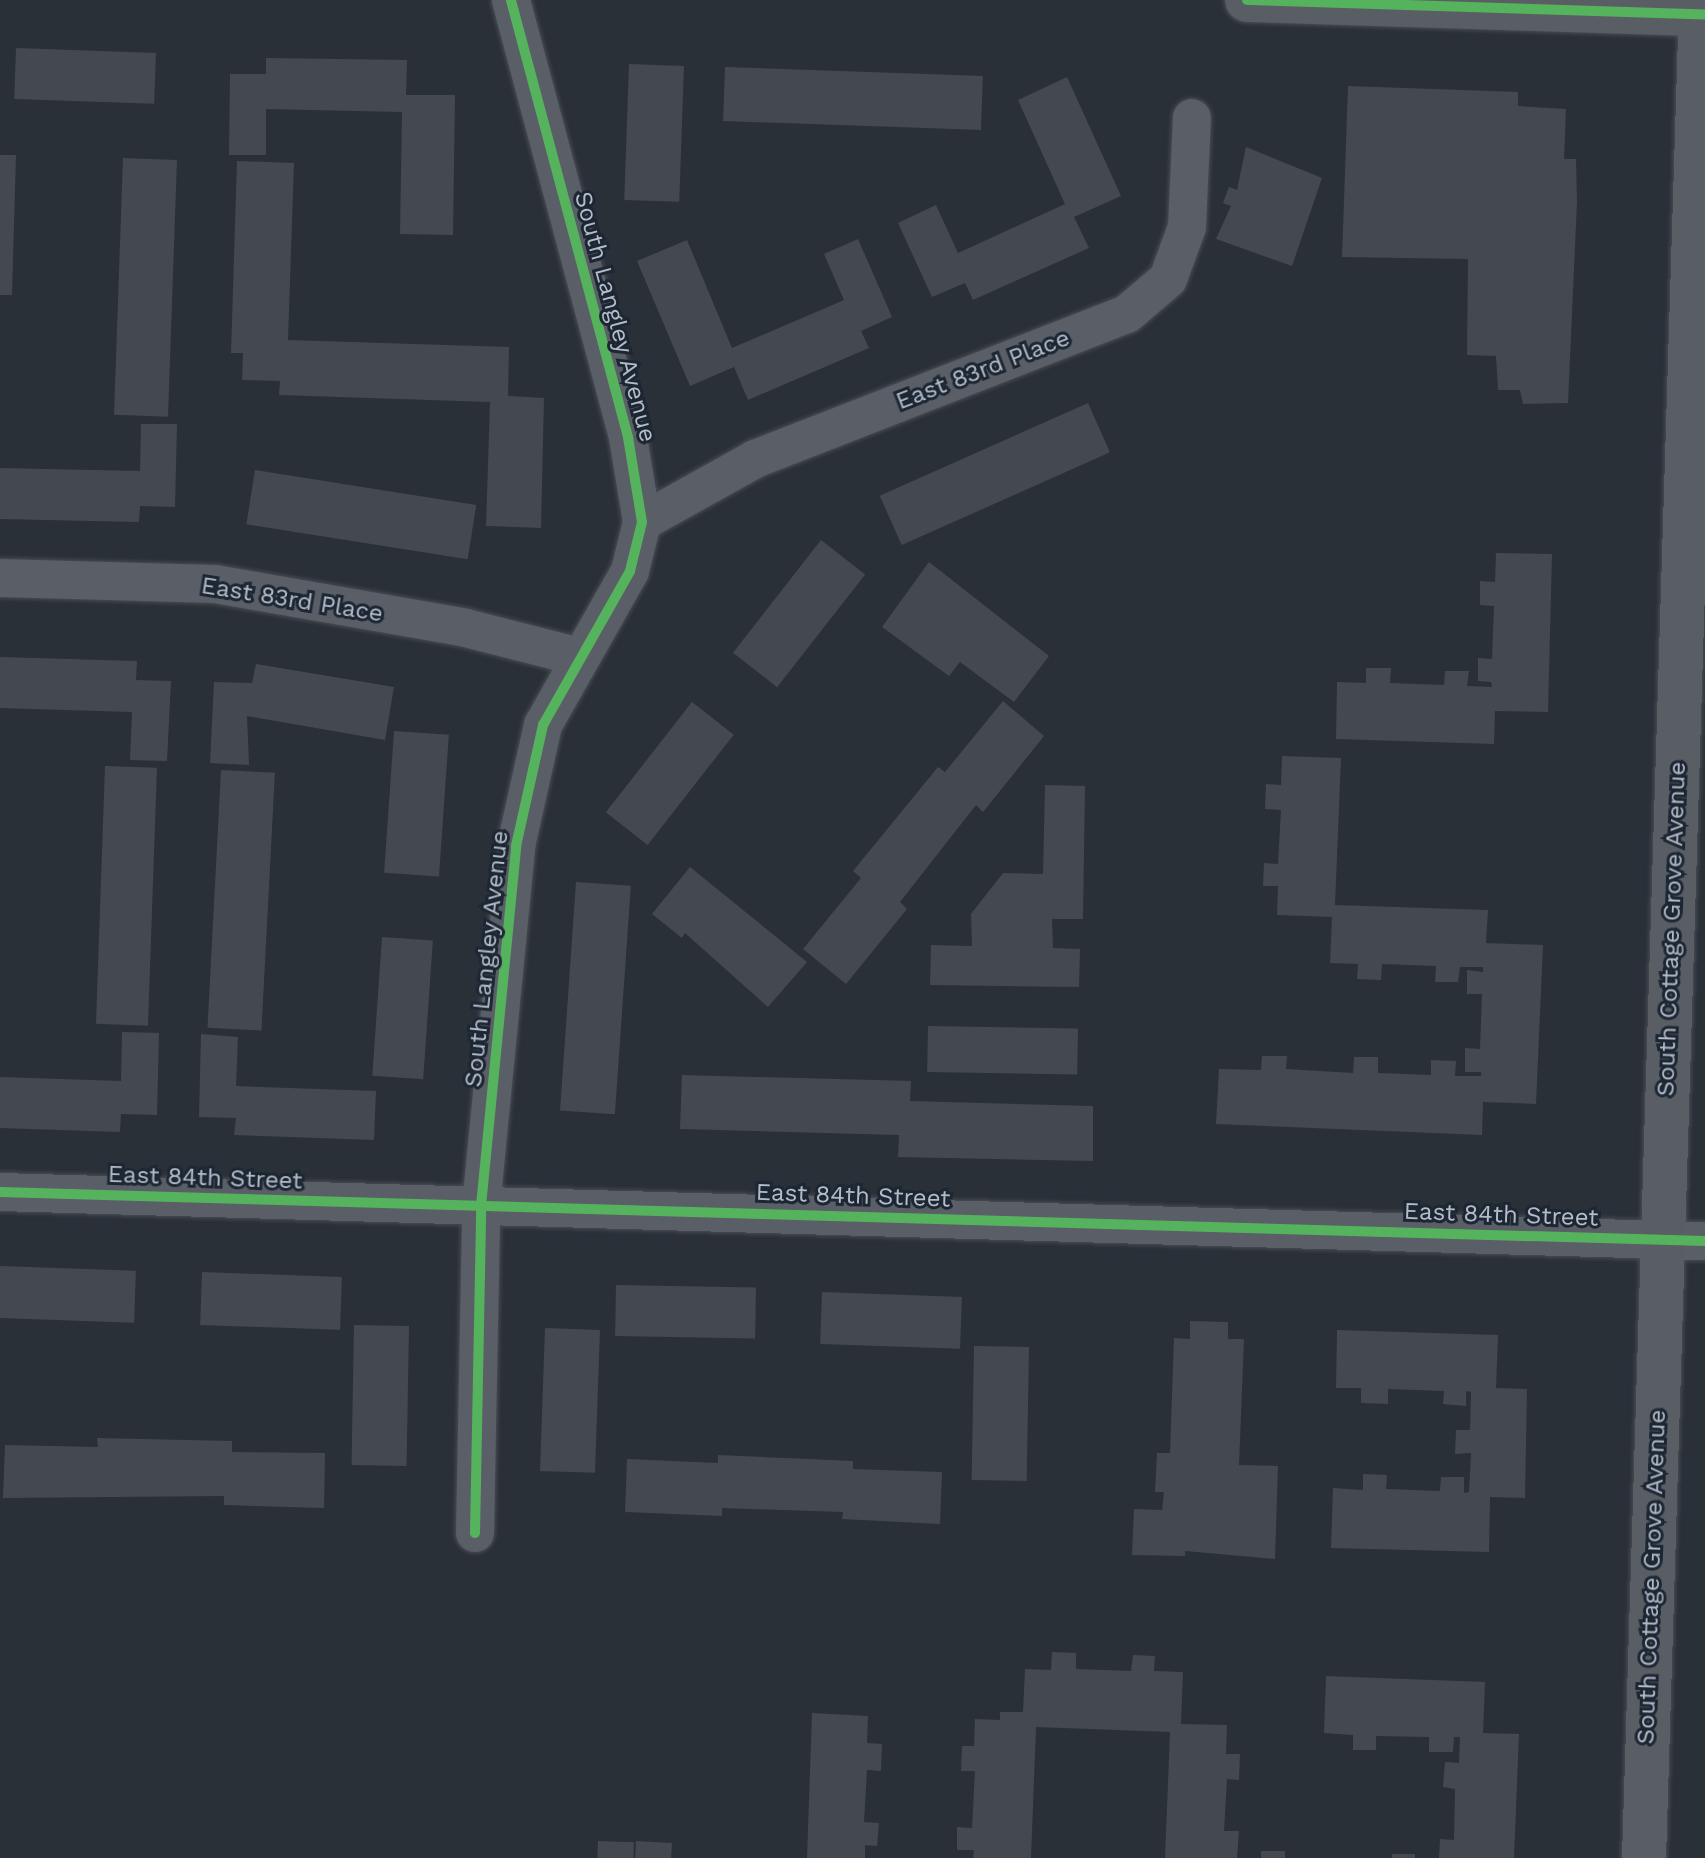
<!DOCTYPE html>
<html>
<head>
<meta charset="utf-8">
<style>
	body { margin:0 }
	#map { position:relative; width:1705px; height:1858px; overflow:hidden; background:#2a3038; font-family:"Work Sans",sans-serif }
	div>[style] { position:absolute }
	.building>* { inset:0; background:#444950; transform-origin:0 0 }
	.roads { filter:drop-shadow(0 0 2px #484c53) drop-shadow(0 0 2px #484c53) }
	.street>* { height:38px; margin:-19px; padding:0 19px; transform-origin:19px; border-radius:19px; background:#5a5e66 }
	.secondary>* { height:44px; margin:-22px; padding:0 22px; transform-origin:22px; border-radius:22px; background:#595d64 }
	.cycleway>* { height:10px; margin:-5px; padding:0 5px; transform-origin:5px; border-radius:5px; background:#56b35d }
	span { translate:-50% -50%; white-space:nowrap; text-align:center; line-height:1.15; -webkit-text-stroke:6px #1d2633; paint-order:stroke }
	.street-label { font-size:24px; color:#b4bcc9 }
</style>
</head>
<body>
<div id="map">
	<div class="building">
		<i style="left:16px;top:48px;width:140px;height:51px;rotate:2deg"></i>
		<i style="clip-path:polygon(266px 58px,407px 60px,406px 95px,455px 95px,453px 235px,400px 234px,402px 112px,266px 109px,266px 155px,229px 155px,230px 74px,266px 74px)"></i>
		<i style="left:629px;top:64px;width:55px;height:136px;rotate:2deg"></i>
		<i style="left:725px;top:67px;width:258px;height:54px;rotate:2deg"></i>
		<i style="clip-path:polygon(1067px 77px,1121px 196px,1074px 217px,1089px 248px,973px 300px,965px 283px,932px 297px,898px 223px,936px 205px,958px 253px,1065px 204px,1018px 100px)"></i>
		<i style="clip-path:polygon(1348px 86px,1518px 92px,1518px 106px,1566px 109px,1564px 159px,1576px 159px,1577px 202px,1568px 403px,1523px 404px,1520px 390px,1498px 390px,1496px 356px,1467px 355px,1468px 259px,1342px 257px)"></i>
		<i style="clip-path:polygon(1246px 147px,1322px 178px,1292px 266px,1216px 239px,1231px 206px,1223px 203px,1229px 187px,1237px 190px)"></i>
		<i style="clip-path:polygon(0 155px,16px 155px,12px 295px,0 295px)"></i>
		<i style="left:123px;top:158px;width:54px;height:257px;rotate:2deg"></i>
		<i style="clip-path:polygon(237px 161px,294px 163px,288px 340px,509px 347px,508px 396px,544px 398px,541px 528px,486px 526px,490px 402px,279px 395px,280px 381px,242px 380px,243px 353px,231px 353px)"></i>
		<i style="clip-path:polygon(858px 239px,892px 317px,861px 331px,869px 348px,748px 400px,734px 367px,690px 386px,637px 261px,687px 240px,732px 348px,844px 300px,824px 254px)"></i>
		<i style="left:1088px;top:403px;width:54px;height:228px;rotate:66deg"></i>
		<i style="clip-path:polygon(141px 424px,177px 424px,175px 507px,140px 506px,139px 522px,0 519px,0 468px,140px 471px)"></i>
		<i style="left:255px;top:470px;width:224px;height:55px;rotate:9deg"></i>
		<i style="left:821px;top:540px;width:56px;height:143px;rotate:38deg"></i>
		<i style="clip-path:polygon(1496px 553px,1552px 554px,1548px 712px,1495px 711px,1494px 744px,1336px 739px,1337px 682px,1366px 683px,1366px 668px,1391px 668px,1390px 683px,1444px 685px,1445px 671px,1469px 671px,1467px 686px,1492px 687px,1491px 682px,1478px 681px,1478px 658px,1492px 659px,1494px 606px,1480px 605px,1480px 581px,1495px 582px)"></i>
		<i style="clip-path:polygon(929px 562px,1049px 656px,1014px 702px,960px 662px,949px 676px,882px 627px)"></i>
		<i style="clip-path:polygon(0 657px,137px 661px,136px 680px,171px 681px,167px 761px,130px 760px,132px 712px,0 708px)"></i>
		<i style="clip-path:polygon(256px 664px,394px 687px,385px 740px,247px 716px,249px 765px,210px 763px,214px 682px,252px 683px)"></i>
		<i style="clip-path:polygon(1003px 701px,1044px 736px,983px 812px,976px 805px,900px 902px,907px 909px,846px 984px,803px 949px,861px 878px,853px 871px,938px 767px,945px 772px)"></i>
		<i style="left:692px;top:702px;width:53px;height:140px;rotate:38deg"></i>
		<i style="left:394px;top:731px;width:55px;height:142px;rotate:4deg"></i>
		<i style="clip-path:polygon(1282px 756px,1341px 758px,1335px 905px,1488px 910px,1486px 943px,1543px 945px,1536px 1104px,1483px 1102px,1482px 1135px,1216px 1124px,1219px 1069px,1261px 1070px,1262px 1056px,1287px 1056px,1286px 1069px,1353px 1073px,1354px 1057px,1378px 1057px,1378px 1073px,1431px 1075px,1431px 1060px,1456px 1061px,1455px 1076px,1481px 1076px,1481px 1072px,1465px 1072px,1465px 1048px,1480px 1049px,1482px 994px,1467px 994px,1467px 970px,1483px 972px,1483px 967px,1460px 967px,1458px 982px,1435px 982px,1436px 966px,1382px 964px,1381px 980px,1357px 979px,1358px 964px,1330px 963px,1332px 917px,1277px 915px,1278px 886px,1263px 886px,1264px 863px,1278px 864px,1281px 810px,1265px 809px,1266px 784px,1281px 785px)"></i>
		<i style="left:105px;top:766px;width:52px;height:258px;rotate:2deg"></i>
		<i style="left:221px;top:770px;width:54px;height:258px;rotate:3deg"></i>
		<i style="clip-path:polygon(1045px 785px,1085px 786px,1083px 919px,1052px 919px,1053px 948px,1080px 949px,1079px 987px,930px 985px,931px 945px,972px 946px,971px 914px,1003px 873px,1043px 874px)"></i>
		<i style="clip-path:polygon(690px 867px,807px 962px,768px 1007px,685px 933px,682px 938px,652px 914px)"></i>
		<i style="left:576px;top:882px;width:55px;height:229px;rotate:4deg"></i>
		<i style="left:382px;top:937px;width:51px;height:139px;rotate:4deg"></i>
		<i style="left:928px;top:1026px;width:150px;height:46px;rotate:1deg"></i>
		<i style="clip-path:polygon(122px 1032px,159px 1033px,157px 1115px,121px 1114px,120px 1132px,0 1128px,0 1077px,121px 1081px)"></i>
		<i style="clip-path:polygon(201px 1034px,238px 1037px,236px 1086px,376px 1091px,374px 1140px,234px 1135px,236px 1118px,199px 1117px)"></i>
		<i style="clip-path:polygon(682px 1075px,911px 1081px,910px 1101px,1093px 1106px,1093px 1161px,898px 1157px,899px 1135px,680px 1129px)"></i>
		<i style="left:0;top:1266px;width:136px;height:52px;rotate:2deg"></i>
		<i style="left:202px;top:1272px;width:140px;height:53px;rotate:2deg"></i>
		<i style="left:616px;top:1285px;width:140px;height:51px;rotate:1deg"></i>
		<i style="left:822px;top:1292px;width:140px;height:52px;rotate:2deg"></i>
		<i style="clip-path:polygon(1190px 1321px,1228px 1322px,1228px 1339px,1244px 1339px,1239px 1465px,1278px 1466px,1275px 1559px,1185px 1551px,1185px 1556px,1132px 1555px,1134px 1509px,1162px 1510px,1164px 1492px,1155px 1492px,1157px 1453px,1170px 1453px,1174px 1338px,1190px 1339px)"></i>
		<i style="left:354px;top:1325px;width:55px;height:140px;rotate:1deg"></i>
		<i style="left:545px;top:1328px;width:55px;height:143px;rotate:2deg"></i>
		<i style="clip-path:polygon(1337px 1330px,1498px 1335px,1496px 1388px,1527px 1389px,1525px 1498px,1490px 1497px,1489px 1552px,1331px 1548px,1333px 1488px,1363px 1490px,1363px 1474px,1387px 1475px,1386px 1489px,1440px 1491px,1441px 1477px,1464px 1477px,1464px 1493px,1469px 1492px,1471px 1453px,1455px 1454px,1456px 1430px,1470px 1430px,1471px 1392px,1466px 1391px,1466px 1406px,1443px 1404px,1444px 1391px,1388px 1389px,1388px 1404px,1361px 1403px,1361px 1388px,1336px 1388px)"></i>
		<i style="left:974px;top:1346px;width:55px;height:134px;rotate:1deg"></i>
		<i style="clip-path:polygon(97px 1438px,232px 1441px,232px 1452px,325px 1453px,324px 1508px,224px 1505px,224px 1496px,3px 1498px,5px 1445px,98px 1447px)"></i>
		<i style="clip-path:polygon(718px 1455px,853px 1461px,853px 1469px,942px 1472px,940px 1524px,842px 1519px,843px 1512px,722px 1508px,722px 1516px,625px 1512px,627px 1459px,718px 1463px)"></i>
		<i style="clip-path:polygon(1052px 1652px,1076px 1653px,1076px 1669px,1131px 1671px,1133px 1655px,1155px 1656px,1154px 1671px,1183px 1672px,1181px 1724px,1227px 1725px,1226px 1754px,1240px 1754px,1239px 1780px,1227px 1779px,1224px 1831px,1239px 1831px,1237px 1858px,1165px 1858px,1170px 1732px,1036px 1727px,1031px 1858px,973px 1858px,974px 1850px,957px 1850px,957px 1827px,972px 1828px,975px 1771px,961px 1771px,962px 1746px,974px 1746px,975px 1719px,1000px 1720px,1000px 1712px,1023px 1712px,1025px 1669px,1051px 1670px)"></i>
		<i style="clip-path:polygon(1326px 1676px,1485px 1682px,1483px 1733px,1519px 1734px,1514px 1858px,1439px 1858px,1440px 1839px,1454px 1840px,1455px 1789px,1443px 1787px,1445px 1762px,1459px 1763px,1460px 1737px,1454px 1737px,1453px 1752px,1429px 1752px,1429px 1737px,1376px 1736px,1376px 1750px,1353px 1750px,1353px 1735px,1324px 1733px)"></i>
		<i style="clip-path:polygon(812px 1713px,868px 1716px,867px 1743px,882px 1744px,881px 1771px,867px 1770px,864px 1822px,879px 1823px,877px 1846px,865px 1845px,865px 1858px,807px 1858px)"></i>
		<i style="left:598px;top:1841px;width:36px;height:17px;rotate:2deg"></i>
		<i style="left:636px;top:1841px;width:36px;height:17px;rotate:3deg"></i>
		<i style="left:1261px;top:1851px;width:24px;height:7px"></i>
		<i style="left:1392px;top:1854px;width:23px;height:4px"></i>
	</div>
	<div class="roads">
		<div class="street">
			<i style="left:642px;top:522px;width:129px;rotate:-29.1deg"></i>
			<i style="left:755px;top:459px;width:399px;rotate:-21.3deg"></i>
			<i style="left:1127px;top:314px;width:54px;rotate:-40.5deg"></i>
			<i style="left:1168px;top:279px;width:55px;rotate:-69.9deg"></i>
			<i style="left:1187px;top:227px;width:109px;rotate:-87.4deg"></i>
			<i style="left:0;top:578px;width:215px;rotate:1.6deg"></i>
			<i style="left:215px;top:584px;width:255px;rotate:9.9deg"></i>
			<i style="left:466px;top:628px;width:118px;rotate:14.3deg"></i>
			<i style="left:0;top:1192px;width:1706px;rotate:1.65deg"></i>
			<i style="left:475px;top:1533px;width:327px;rotate:-88.9deg"></i>
			<i style="left:481px;top:1206px;width:362px;rotate:-84.4deg"></i>
			<i style="left:516px;top:846px;width:124px;rotate:-77.4deg"></i>
			<i style="left:543px;top:725px;width:177px;rotate:-60.5deg"></i>
			<i style="left:630px;top:571px;width:50px;rotate:-76.2deg"></i>
			<i style="left:642px;top:522px;width:86px;rotate:-99.4deg"></i>
			<i style="left:628px;top:437px;width:452px;rotate:-105deg"></i>
		</div>
		<div class="secondary">
			<i style="left:1247px;top:0;width:458px;rotate:1.8deg"></i>
			<i style="left:1644px;top:1858px;width:1859px;rotate:-88.24deg"></i>
		</div>
	</div>
	<div class="cycleway">
		<i style="left:1247px;top:0;width:458px;rotate:1.8deg"></i>
		<i style="left:0;top:1192px;width:1706px;rotate:1.65deg"></i>
		<i style="left:475px;top:1533px;width:327px;rotate:-88.9deg"></i>
		<i style="left:481px;top:1206px;width:362px;rotate:-84.4deg"></i>
		<i style="left:516px;top:846px;width:124px;rotate:-77.4deg"></i>
		<i style="left:543px;top:725px;width:177px;rotate:-60.5deg"></i>
		<i style="left:630px;top:571px;width:50px;rotate:-76.2deg"></i>
		<i style="left:642px;top:522px;width:86px;rotate:-99.4deg"></i>
		<i style="left:628px;top:437px;width:452px;rotate:-105deg"></i>
	</div>
	<div class="street-label">
		<span style="left:615px;top:317px;rotate:75deg">South Langley Avenue</span>
		<span style="left:983px;top:370px;rotate:-21deg">East 83rd Place</span>
		<span style="left:292px;top:600px;rotate:9deg">East 83rd Place</span>
		<span style="left:1672px;top:929px;rotate:-88deg">South Cottage Grove Avenue</span>
		<span style="left:487px;top:959px;rotate:-84deg">South Langley Avenue</span>
		<span style="left:205px;top:1178px;rotate:2deg">East 84th Street</span>
		<span style="left:853px;top:1196px;rotate:2deg">East 84th Street</span>
		<span style="left:1501px;top:1215px;rotate:2deg">East 84th Street</span>
		<span style="left:1652px;top:1577px;rotate:-88deg">South Cottage Grove Avenue</span>
	</div>
</div>
</body>
</html>
